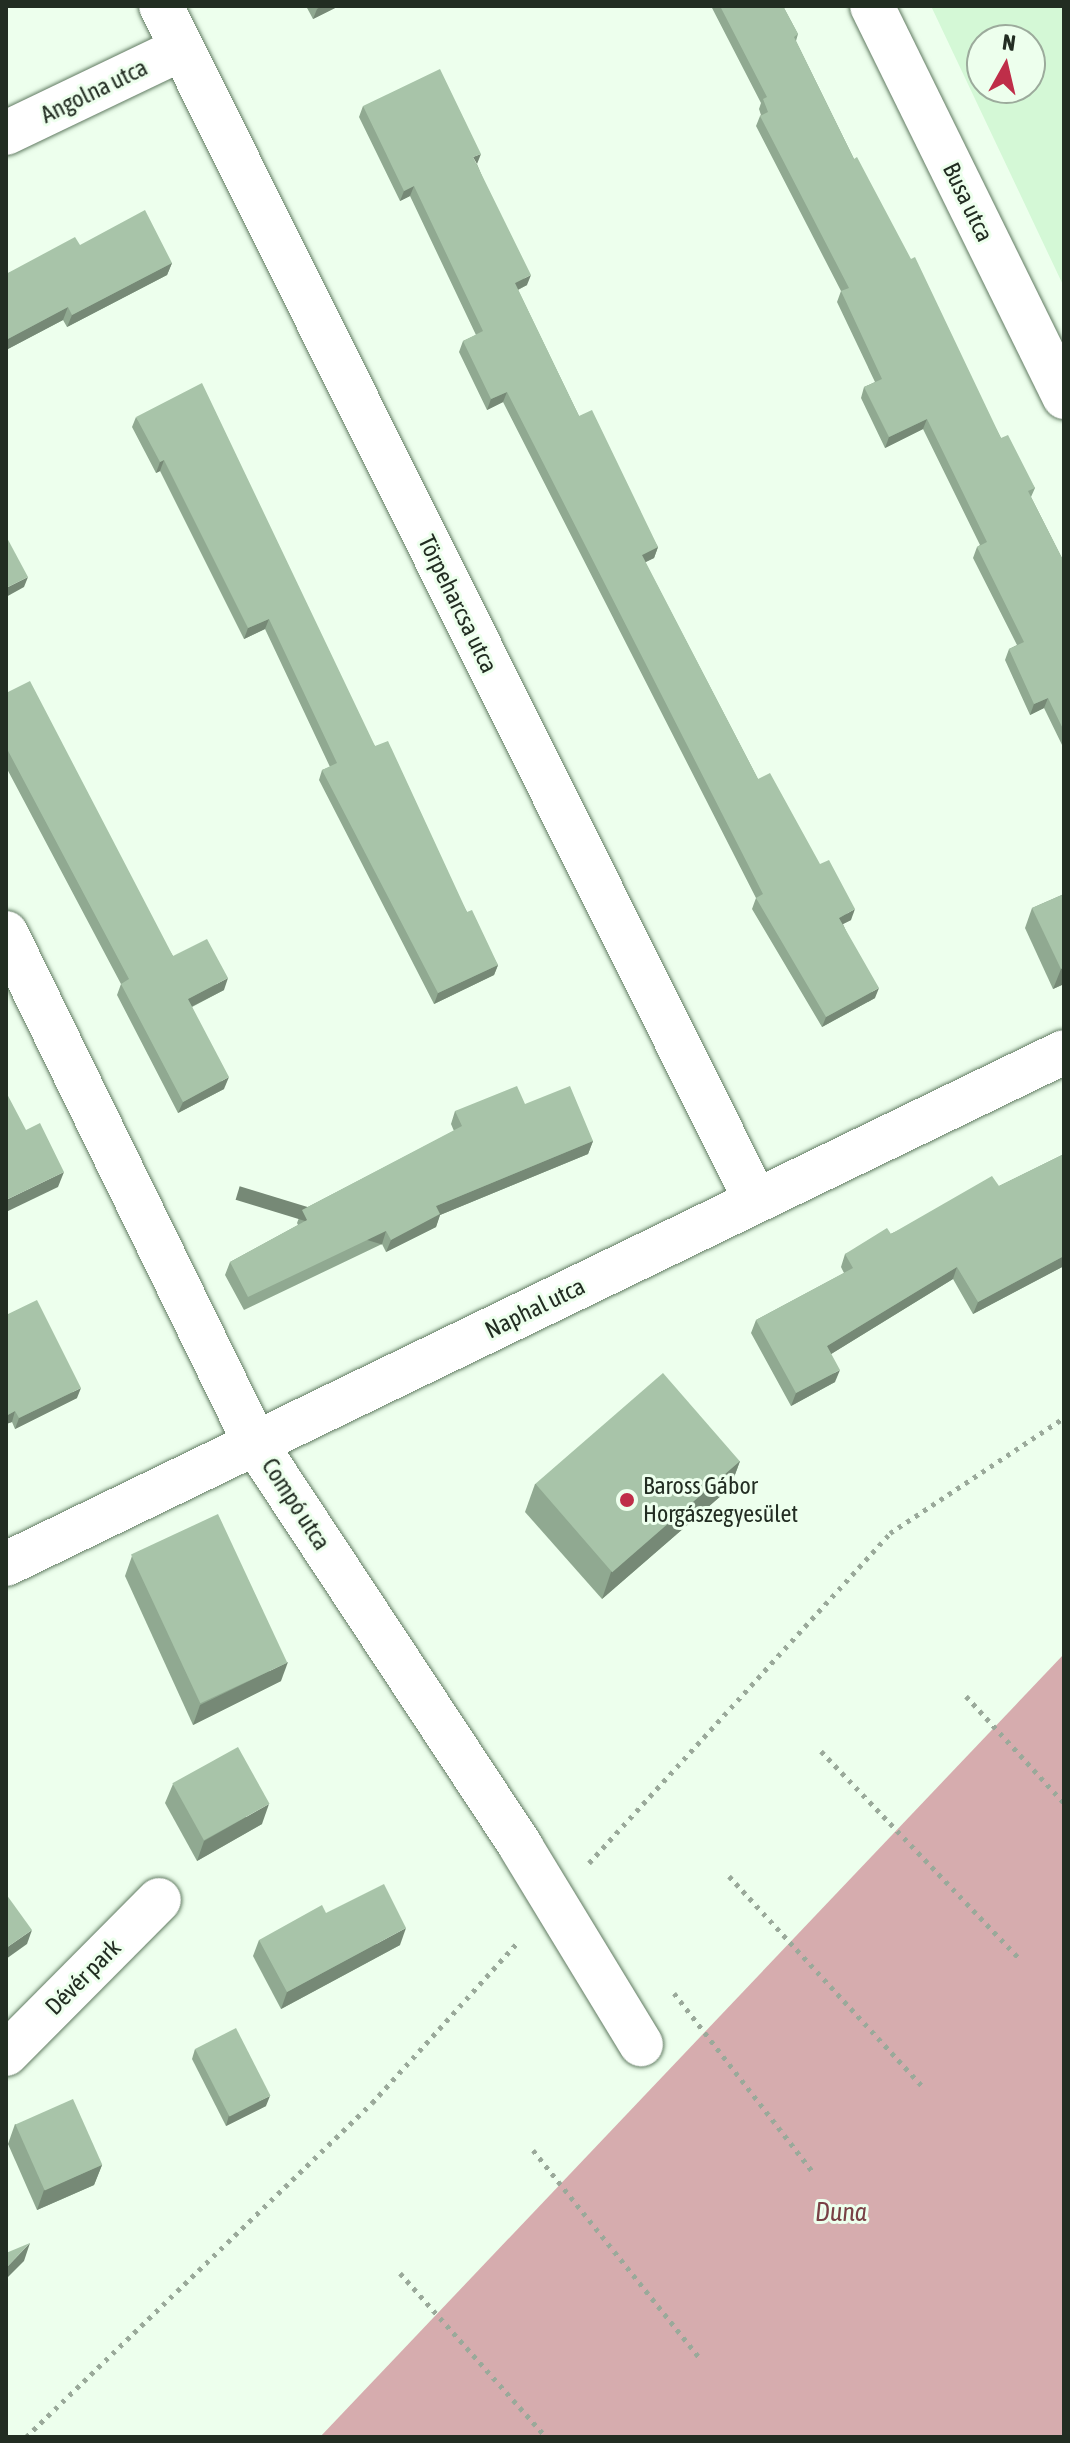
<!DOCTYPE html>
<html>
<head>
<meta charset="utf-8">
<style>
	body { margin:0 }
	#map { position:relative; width:1070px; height:2443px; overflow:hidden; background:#edffed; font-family:"Asap Condensed",sans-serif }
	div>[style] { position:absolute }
	.built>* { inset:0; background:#d4f8d6 }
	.water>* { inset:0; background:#d6acae }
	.path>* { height:5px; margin-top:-2.5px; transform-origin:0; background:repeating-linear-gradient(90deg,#9aa99a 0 4px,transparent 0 10px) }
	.roads { filter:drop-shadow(0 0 2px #617b62) drop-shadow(0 0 2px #617b62) }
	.minor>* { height:44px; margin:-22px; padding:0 22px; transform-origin:22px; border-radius:22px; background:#fff }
	.wall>* { inset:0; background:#90a991 }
	.shaded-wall>* { inset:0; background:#768976; transform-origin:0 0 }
	.building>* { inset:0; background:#a8c4a9; transform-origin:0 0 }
	.dots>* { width:22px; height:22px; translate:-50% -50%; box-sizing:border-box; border:4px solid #edffed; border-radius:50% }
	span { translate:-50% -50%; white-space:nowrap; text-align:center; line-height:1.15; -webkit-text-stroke:6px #edffed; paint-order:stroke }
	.street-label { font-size:24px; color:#222d22 }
	.poi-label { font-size:24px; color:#222d22 }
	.left { translate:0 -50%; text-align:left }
	.water-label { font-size:26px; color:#794045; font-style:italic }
	.frame { position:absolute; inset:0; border:8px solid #222d22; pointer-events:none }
	.north { position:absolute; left:966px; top:24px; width:80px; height:80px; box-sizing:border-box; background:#edffed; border:2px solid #9cab9c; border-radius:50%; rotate:8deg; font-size:22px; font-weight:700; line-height:32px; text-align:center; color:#222d22 }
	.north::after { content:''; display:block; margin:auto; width:28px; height:36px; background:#bf2e49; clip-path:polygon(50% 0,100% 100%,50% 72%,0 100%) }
</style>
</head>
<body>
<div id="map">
	<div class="built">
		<i style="clip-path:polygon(evenodd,931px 6px,1064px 6px,1064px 287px,931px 6px,982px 40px,1030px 40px,1030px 88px,982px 88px,982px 40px)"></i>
	</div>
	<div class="water">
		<i style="clip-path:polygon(1064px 1654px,1064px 2437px,320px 2437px)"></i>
	</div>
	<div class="path">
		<i style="left:966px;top:1696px;width:145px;rotate:47.5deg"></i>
		<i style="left:821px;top:1751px;width:288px;rotate:46.3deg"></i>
		<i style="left:589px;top:1863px;width:447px;rotate:-47.6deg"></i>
		<i style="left:890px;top:1533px;width:209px;rotate:-33.5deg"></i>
		<i style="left:729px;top:1876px;width:287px;rotate:47.4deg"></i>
		<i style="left:674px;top:1993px;width:227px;rotate:52.2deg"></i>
		<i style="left:533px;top:2150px;width:269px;rotate:51.3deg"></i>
		<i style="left:400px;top:2273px;width:220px;rotate:48.3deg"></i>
		<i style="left:26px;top:2437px;width:481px;rotate:-44deg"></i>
		<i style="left:372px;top:2103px;width:217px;rotate:-47.8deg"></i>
	</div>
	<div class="roads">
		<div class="minor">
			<i style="left:161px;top:6px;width:1335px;rotate:63.53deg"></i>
			<i style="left:872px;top:6px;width:436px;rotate:63.8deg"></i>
			<i style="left:6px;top:133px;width:194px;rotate:-25.6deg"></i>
			<i style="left:6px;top:933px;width:568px;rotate:63.98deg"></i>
			<i style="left:255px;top:1443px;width:484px;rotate:56.6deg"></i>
			<i style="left:521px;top:1847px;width:231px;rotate:58.7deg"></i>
			<i style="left:6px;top:1564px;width:1175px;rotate:-25.82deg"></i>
			<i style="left:6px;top:2054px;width:217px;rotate:-45.2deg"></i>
		</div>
	</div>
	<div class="wall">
		<i style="clip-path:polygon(306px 6px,339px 6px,313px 19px)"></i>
		<i style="clip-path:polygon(711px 6px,783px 6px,798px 34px,796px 41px,854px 159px,1001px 438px,1035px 488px,1031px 497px,1064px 562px,1064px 749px,1044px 708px,1030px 715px,1005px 660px,1009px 649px,1017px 645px,973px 558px,977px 547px,980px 545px,923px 429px,885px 448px,861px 398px,864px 387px,875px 382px,837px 302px,841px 291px,756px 126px,760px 116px,761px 115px,759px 109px,761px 103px)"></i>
		<i style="clip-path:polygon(363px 106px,477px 164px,527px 285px,518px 290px,579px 416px,658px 547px,654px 558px,645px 562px,758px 779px,851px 920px,843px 924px,875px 998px,822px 1027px,752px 909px,756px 898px,503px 402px,487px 410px,459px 352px,463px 341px,476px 335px,410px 196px,400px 201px,359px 117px)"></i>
		<i style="clip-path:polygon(80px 245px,172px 263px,167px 275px,67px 327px,63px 320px,6px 350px,6px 274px)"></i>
		<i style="clip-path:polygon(136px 417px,375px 746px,467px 912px,498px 965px,494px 975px,434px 1004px,319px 780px,322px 770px,330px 767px,265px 629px,244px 639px,160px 471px,156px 473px,132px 427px)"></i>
		<i style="clip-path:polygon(6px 693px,173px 956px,224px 990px,192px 1007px,224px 1089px,178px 1113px,117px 995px,121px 984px,6px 767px)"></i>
		<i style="clip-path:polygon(1064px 894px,1064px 984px,1053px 989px,1025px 928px,1032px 908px)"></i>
		<i style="clip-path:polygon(525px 1104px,593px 1141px,588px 1154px,440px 1215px,436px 1227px,386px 1252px,382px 1244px,244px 1310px,225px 1275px,230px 1262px,298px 1225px,297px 1223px,302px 1210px,454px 1131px,451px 1124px,455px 1111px)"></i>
		<i style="clip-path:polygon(1064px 1154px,1064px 1266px,973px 1314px,953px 1279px,831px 1354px,835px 1382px,791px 1406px,751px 1333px,756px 1320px,844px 1273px,841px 1267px,845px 1254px,999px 1186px)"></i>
		<i style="clip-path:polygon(6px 1315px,77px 1398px,15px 1429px,12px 1422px,6px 1424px)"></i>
		<i style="clip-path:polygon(740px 1461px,730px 1488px,602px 1599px,525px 1512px,535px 1484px)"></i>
		<i style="clip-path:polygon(132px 1556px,281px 1681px,193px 1725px,125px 1576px)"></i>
		<i style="clip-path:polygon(173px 1784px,262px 1824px,197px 1861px,165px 1803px)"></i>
		<i style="clip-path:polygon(259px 1940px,400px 1945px,281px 2009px,253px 1956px)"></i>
		<i style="clip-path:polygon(195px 2049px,266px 2106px,226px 2126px,192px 2059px)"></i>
		<i style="clip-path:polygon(15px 2124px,102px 2165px,94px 2185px,37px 2210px,8px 2144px)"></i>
	</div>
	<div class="shaded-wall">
		<i style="clip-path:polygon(322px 6px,339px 6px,313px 19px,317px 9px)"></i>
		<i style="clip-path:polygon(481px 154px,477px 164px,473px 157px)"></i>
		<i style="clip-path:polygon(414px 186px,410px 196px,400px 201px,404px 191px)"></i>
		<i style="clip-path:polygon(172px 263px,167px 275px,67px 327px,72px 315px)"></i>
		<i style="clip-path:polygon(531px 275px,527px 285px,511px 293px,515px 283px)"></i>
		<i style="clip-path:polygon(68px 307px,63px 320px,6px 350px,6px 340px)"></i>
		<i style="clip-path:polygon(507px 392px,503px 402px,487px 410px,491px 399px)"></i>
		<i style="clip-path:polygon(927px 419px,923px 429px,885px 448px,889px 437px)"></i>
		<i style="clip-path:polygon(164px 460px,160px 471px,156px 473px,160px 462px)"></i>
		<i style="clip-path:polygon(658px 547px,654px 558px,638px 566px,642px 555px)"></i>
		<i style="clip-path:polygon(28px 577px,24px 587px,6px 597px,6px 588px)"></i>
		<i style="clip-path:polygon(269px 619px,265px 629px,244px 639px,248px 628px)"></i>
		<i style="clip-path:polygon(1048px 698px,1044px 708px,1030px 715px,1034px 704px)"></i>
		<i style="clip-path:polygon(855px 909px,851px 920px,835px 928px,839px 918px)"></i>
		<i style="clip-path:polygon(498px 965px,494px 975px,434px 1004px,438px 993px)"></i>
		<i style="clip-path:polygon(1064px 967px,1064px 984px,1053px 989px,1061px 969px)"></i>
		<i style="clip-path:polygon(228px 978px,224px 990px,183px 1011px,188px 999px)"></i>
		<i style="clip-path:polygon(879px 988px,875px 998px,822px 1027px,826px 1017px)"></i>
		<i style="clip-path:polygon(229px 1077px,224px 1089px,178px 1113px,183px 1102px)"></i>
		<i style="clip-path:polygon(593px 1141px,588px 1154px,440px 1215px,436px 1227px,386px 1252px,391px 1240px,436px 1206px)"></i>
		<i style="clip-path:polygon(64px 1172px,58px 1187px,6px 1212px,6px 1200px)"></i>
		<i style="left:386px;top:1231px;width:14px;height:153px;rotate:107deg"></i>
		<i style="clip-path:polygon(1064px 1256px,1064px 1266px,973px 1314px,978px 1302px)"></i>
		<i style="clip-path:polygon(957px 1267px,953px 1279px,823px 1359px,827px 1346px)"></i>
		<i style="clip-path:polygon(840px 1370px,835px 1382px,791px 1406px,796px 1393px)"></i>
		<i style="clip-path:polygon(81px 1388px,77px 1398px,15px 1429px,19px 1418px)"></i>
		<i style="clip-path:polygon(15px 1411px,12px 1422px,6px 1424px,6px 1416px)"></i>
		<i style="clip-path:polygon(740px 1461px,730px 1488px,602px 1599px,611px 1572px)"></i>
		<i style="clip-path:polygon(288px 1662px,281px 1681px,193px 1725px,200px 1705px)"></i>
		<i style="clip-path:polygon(269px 1804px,262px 1824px,197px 1861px,204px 1841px)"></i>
		<i style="clip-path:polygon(406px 1928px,400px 1945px,281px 2009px,287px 1992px)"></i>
		<i style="clip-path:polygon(32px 1930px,27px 1944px,6px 1959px,6px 1948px)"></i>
		<i style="clip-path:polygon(270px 2096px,266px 2106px,226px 2126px,229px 2115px)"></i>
		<i style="clip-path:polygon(102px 2165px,94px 2185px,37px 2210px,44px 2190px)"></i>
		<i style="clip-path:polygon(30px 2243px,24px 2261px,6px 2279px,6px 2268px)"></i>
	</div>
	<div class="building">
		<i style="clip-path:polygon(720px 6px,783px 6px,798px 34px,794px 37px,854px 159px,857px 157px,911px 259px,915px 257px,1001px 438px,1008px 435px,1035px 488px,1028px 491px,1064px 562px,1064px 574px,1062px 575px,1064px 580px,1064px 731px,1048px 698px,1034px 704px,1009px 649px,1024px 642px,977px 547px,987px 542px,927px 419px,889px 437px,864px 387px,882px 379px,841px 291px,849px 288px,760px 116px,768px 112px,763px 99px,767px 97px)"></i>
		<i style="clip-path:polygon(440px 69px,481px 154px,473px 157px,531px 275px,515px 283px,579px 416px,592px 410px,658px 547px,642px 555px,758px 779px,770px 773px,820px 864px,829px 860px,855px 909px,839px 918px,879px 988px,826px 1017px,756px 898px,763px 894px,507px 392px,491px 399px,463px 341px,483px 331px,414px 186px,404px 191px,363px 106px)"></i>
		<i style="clip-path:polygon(145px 210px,172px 263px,72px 315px,68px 307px,6px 340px,6px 274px,75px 237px,80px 245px)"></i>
		<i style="clip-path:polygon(202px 383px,375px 746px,388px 741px,467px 912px,472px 910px,498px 965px,438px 993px,322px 770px,337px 763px,269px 619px,248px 628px,164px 460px,160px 462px,136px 417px)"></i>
		<i style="clip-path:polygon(6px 536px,28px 577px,6px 588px)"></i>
		<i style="clip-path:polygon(30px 681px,173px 956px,207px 939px,228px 978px,188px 999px,229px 1077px,183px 1102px,121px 984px,129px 979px,6px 747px,6px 693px)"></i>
		<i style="clip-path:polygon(1064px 894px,1064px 967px,1061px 969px,1032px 908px)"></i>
		<i style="clip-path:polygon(517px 1086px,525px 1104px,570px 1086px,593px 1141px,436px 1206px,440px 1214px,391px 1240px,386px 1231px,248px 1297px,230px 1262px,307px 1220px,302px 1210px,462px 1126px,455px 1111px)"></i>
		<i style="clip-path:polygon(6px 1092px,26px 1130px,40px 1123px,64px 1172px,6px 1200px)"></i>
		<i style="clip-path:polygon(1064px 1154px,1064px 1256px,978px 1302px,957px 1267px,827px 1346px,840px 1370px,796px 1393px,756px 1320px,853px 1268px,845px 1254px,887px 1228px,891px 1234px,992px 1176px,999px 1186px)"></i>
		<i style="clip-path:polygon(37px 1300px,81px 1388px,19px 1418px,15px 1411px,6px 1416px,6px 1315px)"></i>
		<i style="left:663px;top:1373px;width:117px;height:169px;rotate:49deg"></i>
		<i style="left:218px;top:1514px;width:164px;height:96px;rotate:65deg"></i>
		<i style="left:238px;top:1747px;width:65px;height:75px;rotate:61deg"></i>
		<i style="clip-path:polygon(384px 1884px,406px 1928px,287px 1992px,259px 1940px,322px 1905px,326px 1913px)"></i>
		<i style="clip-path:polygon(6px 1894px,32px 1930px,6px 1948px)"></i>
		<i style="left:236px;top:2028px;width:76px;height:46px;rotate:63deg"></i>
		<i style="left:73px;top:2099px;width:72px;height:63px;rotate:66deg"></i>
		<i style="clip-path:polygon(30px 2243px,6px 2268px,6px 2253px)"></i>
	</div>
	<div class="dots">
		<i style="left:627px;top:1500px;background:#bf2e49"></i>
	</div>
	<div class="street-label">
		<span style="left:94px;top:91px;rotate:-26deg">Angolna utca</span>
		<span style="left:968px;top:202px;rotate:64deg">Busa utca</span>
		<span style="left:458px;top:604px;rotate:64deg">Törpeharcsa utca</span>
		<span style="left:535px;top:1308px;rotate:-26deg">Naphal utca</span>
		<span style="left:296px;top:1504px;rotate:57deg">Compó utca</span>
		<span style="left:83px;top:1977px;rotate:-45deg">Dévér park</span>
	</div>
	<div class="poi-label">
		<span class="left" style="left:643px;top:1500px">Baross Gábor<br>Horgászegyesület</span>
	</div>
	<div class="water-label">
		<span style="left:841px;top:2213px">Duna</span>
	</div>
	<div class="frame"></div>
	<div class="north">N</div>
</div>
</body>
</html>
